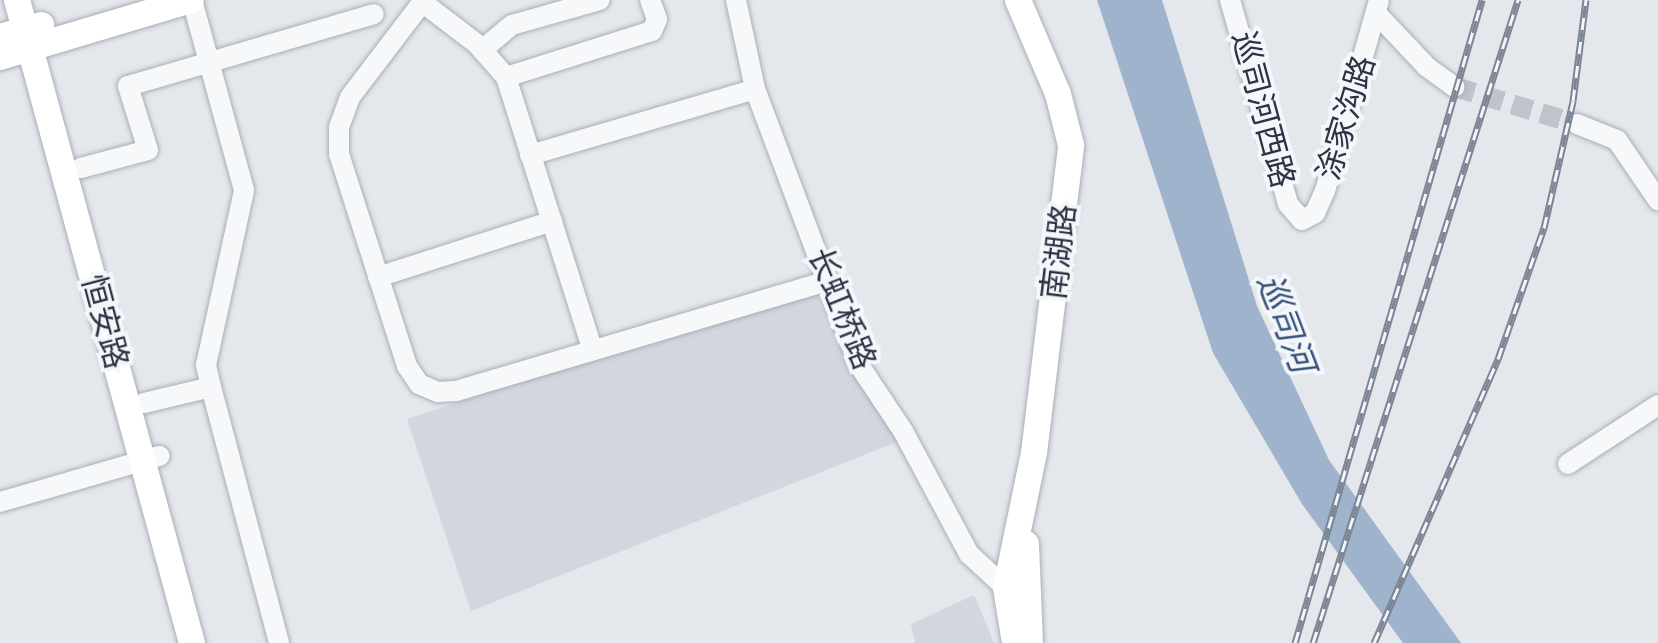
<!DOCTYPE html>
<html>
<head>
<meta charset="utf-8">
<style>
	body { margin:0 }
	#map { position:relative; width:1658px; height:643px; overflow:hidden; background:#e4e7ec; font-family:"Alegreya Sans","Noto Sans SC",sans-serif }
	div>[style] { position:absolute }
	.built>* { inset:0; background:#d2d6de }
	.water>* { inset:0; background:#9fb4cc }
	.minor-tunnel>* { height:20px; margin-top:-10px; transform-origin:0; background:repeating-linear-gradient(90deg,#bfc3cb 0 20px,transparent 0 30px) }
	.roads { filter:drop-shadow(0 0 2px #a9aeb7) drop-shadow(0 0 2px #a9aeb7) }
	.minor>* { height:20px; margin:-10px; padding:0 10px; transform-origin:10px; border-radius:10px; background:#f7f8fa }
	.major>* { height:26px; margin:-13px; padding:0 13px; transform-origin:13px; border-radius:13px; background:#fff }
	.rail>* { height:7px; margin-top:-3.5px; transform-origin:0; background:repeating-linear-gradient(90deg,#f4f6f9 0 12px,#7d8696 0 24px); box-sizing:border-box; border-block:2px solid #7d8696 }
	span { translate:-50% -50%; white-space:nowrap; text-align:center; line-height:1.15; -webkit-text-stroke:8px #f4f6f9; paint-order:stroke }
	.street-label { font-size:32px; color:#2b3445 }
	.water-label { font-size:34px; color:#34527a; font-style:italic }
</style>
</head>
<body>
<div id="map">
	<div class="built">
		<i style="clip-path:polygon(827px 281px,899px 441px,471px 611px,407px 419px)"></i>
		<i style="clip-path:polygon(974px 595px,994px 643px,915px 643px,911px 624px)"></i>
	</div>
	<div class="water">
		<i style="clip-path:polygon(1097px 0,1162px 0,1257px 306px,1329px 460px,1461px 643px,1403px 643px,1302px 504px,1213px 353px)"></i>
	</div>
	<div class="minor-tunnel">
		<i style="left:1455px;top:87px;width:127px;rotate:16.9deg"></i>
	</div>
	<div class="roads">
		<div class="minor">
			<i style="left:424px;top:0;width:122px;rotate:127.3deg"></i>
			<i style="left:350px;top:97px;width:32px;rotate:110deg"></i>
			<i style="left:339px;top:127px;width:27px;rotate:90deg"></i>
			<i style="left:339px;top:154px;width:223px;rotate:72.2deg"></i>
			<i style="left:407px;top:366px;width:22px;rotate:56deg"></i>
			<i style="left:419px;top:384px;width:21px;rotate:23deg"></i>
			<i style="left:438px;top:392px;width:18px;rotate:-3deg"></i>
			<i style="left:456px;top:391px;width:387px;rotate:-16.5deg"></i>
			<i style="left:736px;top:0;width:91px;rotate:77.9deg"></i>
			<i style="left:755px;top:89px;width:295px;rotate:69.4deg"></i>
			<i style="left:859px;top:365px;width:79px;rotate:56.3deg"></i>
			<i style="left:903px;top:431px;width:140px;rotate:61.8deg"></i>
			<i style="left:969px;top:554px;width:50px;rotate:42.6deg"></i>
			<i style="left:1230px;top:0;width:212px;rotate:74.1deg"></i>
			<i style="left:1288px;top:204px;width:21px;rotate:49deg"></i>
			<i style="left:1302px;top:220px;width:15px;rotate:-28deg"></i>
			<i style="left:1315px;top:213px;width:24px;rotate:-66deg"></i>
			<i style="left:1325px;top:191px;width:198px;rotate:-74.2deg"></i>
			<i style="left:422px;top:2px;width:69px;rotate:37.4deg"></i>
			<i style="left:477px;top:44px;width:44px;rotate:48.7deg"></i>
			<i style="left:506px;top:77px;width:287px;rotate:72.4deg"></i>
			<i style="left:1377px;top:14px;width:73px;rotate:46.7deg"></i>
			<i style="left:1427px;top:67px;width:34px;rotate:36deg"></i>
			<i style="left:482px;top:50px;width:39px;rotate:-40deg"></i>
			<i style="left:512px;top:25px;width:91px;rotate:-15.9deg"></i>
			<i style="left:506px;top:77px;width:153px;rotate:-17.5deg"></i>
			<i style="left:652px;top:31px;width:13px;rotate:-67deg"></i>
			<i style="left:657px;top:19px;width:20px;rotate:-110deg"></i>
			<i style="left:1577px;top:124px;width:43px;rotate:21.8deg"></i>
			<i style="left:1617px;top:140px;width:73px;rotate:55.7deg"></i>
			<i style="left:530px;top:155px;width:234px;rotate:-16.3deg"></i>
			<i style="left:81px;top:168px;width:69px;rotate:-15deg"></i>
			<i style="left:148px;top:150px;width:67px;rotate:-107.4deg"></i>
			<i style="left:128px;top:86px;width:256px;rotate:-16.3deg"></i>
			<i style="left:378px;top:277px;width:183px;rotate:-17.8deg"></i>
			<i style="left:211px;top:387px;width:265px;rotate:75.1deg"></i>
			<i style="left:144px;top:403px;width:69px;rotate:-13.4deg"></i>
			<i style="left:211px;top:387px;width:23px;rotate:-103deg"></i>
			<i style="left:206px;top:365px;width:179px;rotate:-77.7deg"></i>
			<i style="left:244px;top:190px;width:197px;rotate:-105.3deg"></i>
			<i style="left:1568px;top:464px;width:108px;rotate:-33.2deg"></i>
			<i style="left:0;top:502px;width:166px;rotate:-16.1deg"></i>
		</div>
		<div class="major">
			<i style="left:17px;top:0;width:666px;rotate:74.78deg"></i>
			<i style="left:0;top:37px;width:43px;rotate:-16.3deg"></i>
			<i style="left:0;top:57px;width:199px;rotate:-16.6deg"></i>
			<i style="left:1026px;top:544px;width:99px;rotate:87.7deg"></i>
			<i style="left:1015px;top:643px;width:56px;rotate:-99.3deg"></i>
			<i style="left:1006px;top:588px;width:138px;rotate:-78.3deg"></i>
			<i style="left:1034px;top:453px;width:310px;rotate:-83.1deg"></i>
			<i style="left:1071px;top:145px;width:53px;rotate:-104.3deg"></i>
			<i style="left:1058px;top:94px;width:102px;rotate:-113.1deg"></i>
		</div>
	</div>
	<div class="rail">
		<i style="left:1295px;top:643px;width:670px;rotate:-73.78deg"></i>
		<i style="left:1313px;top:643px;width:675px;rotate:-72.32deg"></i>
		<i style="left:1374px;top:643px;width:310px;rotate:-66.4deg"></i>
		<i style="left:1498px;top:359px;width:139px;rotate:-70.7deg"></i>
		<i style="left:1544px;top:228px;width:130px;rotate:-77.1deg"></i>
		<i style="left:1573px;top:101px;width:102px;rotate:-82.7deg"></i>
	</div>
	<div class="street-label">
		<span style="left:1262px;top:110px;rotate:75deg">巡司河西路</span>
		<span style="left:1347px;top:118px;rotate:-73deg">涂家沟路</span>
		<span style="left:1060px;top:252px;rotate:-83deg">南湖路</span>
		<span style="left:841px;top:309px;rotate:68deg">长虹桥路</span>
		<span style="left:104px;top:322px;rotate:75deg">恒安路</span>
	</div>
	<div class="water-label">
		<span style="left:1284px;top:324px;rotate:69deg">巡司河</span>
	</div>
</div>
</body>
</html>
